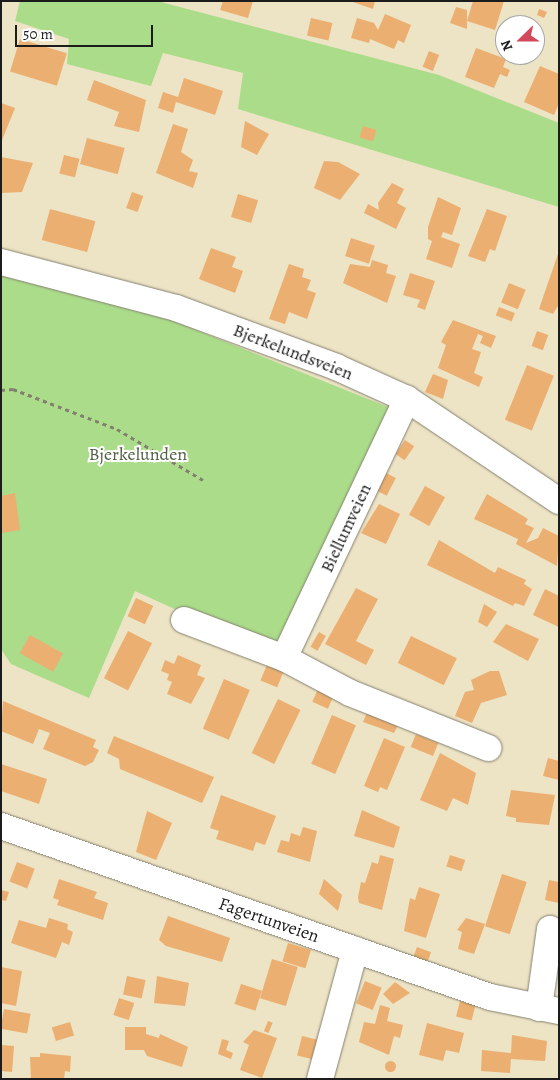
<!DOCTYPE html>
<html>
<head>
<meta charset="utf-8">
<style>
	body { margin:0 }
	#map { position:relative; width:560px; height:1080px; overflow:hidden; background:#ede3c5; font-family:Alegreya,serif }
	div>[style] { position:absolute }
	.green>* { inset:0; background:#abdc8a }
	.building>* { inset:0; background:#ebaf71; transform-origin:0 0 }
	.round { border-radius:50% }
	.path>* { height:3px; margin-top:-1.5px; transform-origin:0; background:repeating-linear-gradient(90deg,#848070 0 4px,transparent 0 8px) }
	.roads { filter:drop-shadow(0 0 1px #848070) drop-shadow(0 0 1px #848070) }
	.minor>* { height:26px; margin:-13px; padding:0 13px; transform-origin:13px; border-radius:13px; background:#fff }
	span { translate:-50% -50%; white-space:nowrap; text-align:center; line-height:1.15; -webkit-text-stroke:4px #fff; paint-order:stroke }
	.street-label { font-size:18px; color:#1c1c1c }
	.park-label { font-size:18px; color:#4e5f42 }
	.frame { position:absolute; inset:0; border:2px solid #1c1c1c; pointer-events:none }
	.north { position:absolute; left:495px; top:15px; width:50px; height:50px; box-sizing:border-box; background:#fff; border:1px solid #a4a4a4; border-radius:50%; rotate:248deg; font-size:14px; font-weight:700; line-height:20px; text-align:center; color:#1c1c1c }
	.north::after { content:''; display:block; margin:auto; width:18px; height:22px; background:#d1495b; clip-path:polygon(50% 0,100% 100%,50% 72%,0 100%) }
	.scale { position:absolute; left:15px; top:25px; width:138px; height:22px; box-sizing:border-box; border:2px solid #1c1c1c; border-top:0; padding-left:6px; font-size:15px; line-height:18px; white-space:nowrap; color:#1c1c1c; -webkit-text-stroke:4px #fff; paint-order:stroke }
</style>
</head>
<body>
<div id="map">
	<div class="green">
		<i style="clip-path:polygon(20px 1px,157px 1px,439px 75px,559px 123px,559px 207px,238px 109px,243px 73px,163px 53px,151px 86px,67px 64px,69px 39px,15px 21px)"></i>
		<i style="clip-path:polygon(1px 274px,161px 316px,393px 409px,276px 655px,135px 591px,89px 698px,11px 664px,1px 649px)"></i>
	</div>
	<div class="building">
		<i style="clip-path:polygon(223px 1px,253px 1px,248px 18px,220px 10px)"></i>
		<i style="clip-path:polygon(350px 1px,375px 1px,373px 9px)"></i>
		<i style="clip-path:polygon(473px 1px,504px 1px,495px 30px,467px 21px)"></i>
		<i style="clip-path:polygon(456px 7px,467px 10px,467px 29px,450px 23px)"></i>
		<i style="clip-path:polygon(539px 9px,547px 12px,544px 18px,537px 15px)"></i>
		<i style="clip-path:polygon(385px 14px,411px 25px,404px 43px,398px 40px,394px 49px,370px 39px,369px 43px,351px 38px,357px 18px,374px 23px,378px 30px)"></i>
		<i style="left:311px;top:18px;width:22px;height:18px;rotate:13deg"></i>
		<i style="left:20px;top:39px;width:49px;height:34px;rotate:17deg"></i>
		<i style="clip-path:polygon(476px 48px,506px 59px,503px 67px,510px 70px,507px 77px,500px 74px,494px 88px,465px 77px)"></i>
		<i style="left:429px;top:51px;width:11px;height:17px;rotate:22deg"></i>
		<i style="clip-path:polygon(540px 66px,559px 74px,559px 103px,554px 115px,524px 102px)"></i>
		<i style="clip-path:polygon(184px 78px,223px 91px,215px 115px,176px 102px,173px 113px,158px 108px,163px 92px,178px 97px)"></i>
		<i style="clip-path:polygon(94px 80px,146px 100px,139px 132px,114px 126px,119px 112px,87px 100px)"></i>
		<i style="clip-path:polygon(1px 103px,15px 108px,2px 140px,1px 140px)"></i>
		<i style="clip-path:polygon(245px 121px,269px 134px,257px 155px,241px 147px)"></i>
		<i style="clip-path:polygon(173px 124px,188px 129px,181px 152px,193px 160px,189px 171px,198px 173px,193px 188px,156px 173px)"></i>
		<i style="left:363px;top:126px;width:14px;height:12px;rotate:17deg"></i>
		<i style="left:87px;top:138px;width:39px;height:27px;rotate:15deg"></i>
		<i style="left:64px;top:155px;width:16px;height:19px;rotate:14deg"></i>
		<i style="clip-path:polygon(1px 157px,33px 163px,22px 192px,1px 193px)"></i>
		<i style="clip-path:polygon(324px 161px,338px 162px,360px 174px,340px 200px,314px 188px)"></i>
		<i style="clip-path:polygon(392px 183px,404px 189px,397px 203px,406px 208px,396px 229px,364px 213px,368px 204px,379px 210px,378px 203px)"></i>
		<i style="left:132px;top:192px;width:12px;height:17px;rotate:20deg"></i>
		<i style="left:238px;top:194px;width:21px;height:24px;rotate:17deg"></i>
		<i style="clip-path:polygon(438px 197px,461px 208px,452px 235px,443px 232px,441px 237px,460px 244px,452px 268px,426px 259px,432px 241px,428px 239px,428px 227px)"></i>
		<i style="left:50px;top:209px;width:47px;height:32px;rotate:15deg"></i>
		<i style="clip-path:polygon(487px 209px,507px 216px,495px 251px,490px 249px,485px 262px,468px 256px)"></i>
		<i style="left:351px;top:238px;width:25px;height:19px;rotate:18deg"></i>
		<i style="clip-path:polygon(211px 248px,236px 257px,232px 267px,243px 271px,235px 293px,199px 279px)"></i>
		<i style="clip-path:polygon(558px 254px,559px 304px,553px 314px,539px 309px)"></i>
		<i style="clip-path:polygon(372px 260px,388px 265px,386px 273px,396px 276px,387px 303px,343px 283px,350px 264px,370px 267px)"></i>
		<i style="clip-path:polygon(289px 264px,304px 269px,302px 277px,311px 280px,307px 290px,316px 293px,307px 319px,289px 312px,285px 324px,269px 319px)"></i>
		<i style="clip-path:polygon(410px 273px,435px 281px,425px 310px,417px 307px,420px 300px,403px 295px)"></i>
		<i style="left:509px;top:283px;width:18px;height:21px;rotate:22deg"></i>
		<i style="left:499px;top:307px;width:17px;height:9px;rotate:21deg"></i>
		<i style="clip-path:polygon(453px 320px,496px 336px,491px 348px,480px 343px,483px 336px,478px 334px,472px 349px,481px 352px,474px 373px,483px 377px,479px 387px,438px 368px,446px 345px,441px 342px)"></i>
		<i style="left:537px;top:331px;width:12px;height:16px;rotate:20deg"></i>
		<i style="left:527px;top:365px;width:29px;height:59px;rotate:22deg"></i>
		<i style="clip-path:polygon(433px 374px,448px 380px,443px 399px,425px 392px)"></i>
		<i style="left:405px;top:440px;width:11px;height:17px;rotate:34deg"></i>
		<i style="left:386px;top:473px;width:11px;height:20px;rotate:27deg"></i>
		<i style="left:425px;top:486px;width:23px;height:33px;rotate:29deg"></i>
		<i style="clip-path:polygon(15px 493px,20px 530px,1px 533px,1px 496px)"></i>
		<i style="clip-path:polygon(487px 494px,528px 519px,525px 524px,534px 528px,526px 543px,538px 538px,543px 528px,559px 536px,557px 566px,516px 544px,518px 539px,474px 519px)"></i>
		<i style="clip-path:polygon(379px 504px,400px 514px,386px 544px,361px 533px)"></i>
		<i style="clip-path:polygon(439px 540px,495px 573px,498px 567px,526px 580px,524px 584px,532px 589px,524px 606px,515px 603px,513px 606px,427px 565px)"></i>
		<i style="clip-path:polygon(356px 588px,378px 599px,356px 641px,374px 650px,366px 665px,325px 644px)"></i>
		<i style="clip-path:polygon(545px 589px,559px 596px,559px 627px,533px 615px)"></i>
		<i style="left:136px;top:598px;width:19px;height:20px;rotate:25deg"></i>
		<i style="clip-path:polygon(484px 604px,497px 612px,487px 627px,478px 622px)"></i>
		<i style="clip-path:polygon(506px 624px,539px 639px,528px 661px,493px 642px)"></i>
		<i style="left:128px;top:631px;width:27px;height:53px;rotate:27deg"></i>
		<i style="left:319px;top:632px;width:8px;height:17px;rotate:30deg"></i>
		<i style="left:30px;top:635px;width:38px;height:21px;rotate:29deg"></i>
		<i style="left:411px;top:636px;width:51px;height:30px;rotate:26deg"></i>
		<i style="clip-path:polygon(178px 655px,201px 665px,197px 675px,205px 678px,191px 704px,167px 694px,172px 682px,167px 680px,169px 674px,161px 671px,165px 660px,174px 664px)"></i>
		<i style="left:268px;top:662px;width:18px;height:20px;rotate:22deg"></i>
		<i style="clip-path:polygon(490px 671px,499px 671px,507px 695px,481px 703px,472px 723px,455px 716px,465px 692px,474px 690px,471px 680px)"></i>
		<i style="left:224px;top:679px;width:28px;height:54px;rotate:23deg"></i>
		<i style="left:318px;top:689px;width:17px;height:14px;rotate:24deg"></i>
		<i style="left:278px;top:699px;width:25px;height:60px;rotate:26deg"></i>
		<i style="clip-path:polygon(3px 701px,96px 740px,93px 747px,99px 750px,93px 762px,85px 766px,43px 749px,50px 733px,39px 729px,33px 744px,1px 731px)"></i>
		<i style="clip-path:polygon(368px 710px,399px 723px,394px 733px,363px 722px)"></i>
		<i style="left:332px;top:715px;width:26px;height:53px;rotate:23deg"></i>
		<i style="left:416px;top:734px;width:24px;height:14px;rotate:22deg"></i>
		<i style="clip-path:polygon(114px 736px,214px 777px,202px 803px,120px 769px,119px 759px,107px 753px)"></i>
		<i style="clip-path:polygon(384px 738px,405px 747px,387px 790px,380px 787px,378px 792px,364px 786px)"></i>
		<i style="clip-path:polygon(440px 753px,476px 773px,468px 805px,453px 798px,447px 811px,420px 800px)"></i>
		<i style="clip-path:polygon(548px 758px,559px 761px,559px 780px,543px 776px)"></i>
		<i style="clip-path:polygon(1px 764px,47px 779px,39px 804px,1px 791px)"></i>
		<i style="clip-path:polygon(511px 790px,555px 795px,549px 825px,516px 822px,516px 818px,506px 816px)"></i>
		<i style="clip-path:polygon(221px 795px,276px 816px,265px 845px,256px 842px,253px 851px,216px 839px,219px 831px,210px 828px)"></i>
		<i style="clip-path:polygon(362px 810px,400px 827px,394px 848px,354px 836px)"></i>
		<i style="clip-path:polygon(147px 811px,172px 823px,156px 860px,136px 852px)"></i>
		<i style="clip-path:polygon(303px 827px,317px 831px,310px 862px,277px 852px,281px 840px,289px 842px,291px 833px,300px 836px)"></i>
		<i style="clip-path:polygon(380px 855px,394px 859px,382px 910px,359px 903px,358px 897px,361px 882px,365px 883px,372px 862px,378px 864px)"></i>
		<i style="left:450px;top:855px;width:16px;height:12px;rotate:18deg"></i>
		<i style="left:17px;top:862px;width:19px;height:21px;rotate:21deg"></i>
		<i style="left:502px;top:874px;width:26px;height:55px;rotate:18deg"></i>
		<i style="clip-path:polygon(59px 879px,97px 892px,94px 898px,108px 903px,103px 920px,57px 905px,59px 900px,53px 898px)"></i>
		<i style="clip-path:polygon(324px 879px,342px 895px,338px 911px,319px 894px)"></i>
		<i style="clip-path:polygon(549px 880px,559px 882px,559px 903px,545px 900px)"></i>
		<i style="clip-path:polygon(419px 887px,440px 894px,426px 938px,404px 931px,410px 898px,415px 900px)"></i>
		<i style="clip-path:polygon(1px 890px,9px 892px,6px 901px,1px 900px)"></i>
		<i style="clip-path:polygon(168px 916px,230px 938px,222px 962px,166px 946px,159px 940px)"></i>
		<i style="clip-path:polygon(49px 918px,68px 924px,67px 929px,73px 932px,69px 945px,62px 942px,56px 958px,11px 943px,19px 920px,46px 928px)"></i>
		<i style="clip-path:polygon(466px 918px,485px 924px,474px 954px,458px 949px,462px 932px,457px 930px)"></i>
		<i style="left:288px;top:943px;width:24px;height:19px;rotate:17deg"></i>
		<i style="left:417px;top:947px;width:15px;height:11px;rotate:20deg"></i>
		<i style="left:272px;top:959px;width:27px;height:41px;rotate:17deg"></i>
		<i style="clip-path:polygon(1px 967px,22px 971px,16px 1006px,1px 1003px)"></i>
		<i style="left:127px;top:976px;width:19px;height:19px;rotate:12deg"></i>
		<i style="clip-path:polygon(157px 976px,189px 983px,185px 1006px,154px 1003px)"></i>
		<i style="left:365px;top:981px;width:18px;height:24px;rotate:22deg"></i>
		<i style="clip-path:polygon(395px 982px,410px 993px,393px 1004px,383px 994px)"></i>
		<i style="left:241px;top:984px;width:22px;height:21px;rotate:18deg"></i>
		<i style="left:119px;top:998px;width:16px;height:18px;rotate:18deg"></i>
		<i style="left:460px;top:1001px;width:16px;height:16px;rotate:14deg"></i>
		<i style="clip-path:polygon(380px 1005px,390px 1008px,387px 1021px,403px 1025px,400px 1038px,394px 1036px,389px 1055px,359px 1042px,364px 1022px,375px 1024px)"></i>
		<i style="left:4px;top:1009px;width:27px;height:20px;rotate:10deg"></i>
		<i style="left:268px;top:1021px;width:5px;height:11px;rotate:22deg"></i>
		<i style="left:70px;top:1022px;width:14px;height:19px;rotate:73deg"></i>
		<i style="clip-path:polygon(427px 1023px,464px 1033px,459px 1053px,446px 1050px,443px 1061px,419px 1055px)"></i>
		<i style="clip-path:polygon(125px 1027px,146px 1027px,146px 1034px,159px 1038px,160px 1034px,188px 1047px,182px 1067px,147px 1056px,144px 1050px,125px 1050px)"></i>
		<i style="clip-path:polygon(254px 1030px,277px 1038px,262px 1078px,240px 1070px,249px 1045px,243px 1042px)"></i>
		<i style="clip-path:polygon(512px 1035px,547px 1041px,545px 1061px,511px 1059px,510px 1073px,481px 1071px,482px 1050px,511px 1053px)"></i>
		<i style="left:302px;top:1036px;width:16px;height:20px;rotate:14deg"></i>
		<i style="clip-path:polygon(222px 1039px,229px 1041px,226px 1050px,233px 1053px,231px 1059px,218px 1054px)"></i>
		<i style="clip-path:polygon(1px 1045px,14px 1046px,12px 1072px,1px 1071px)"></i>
		<i style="clip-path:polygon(40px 1053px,71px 1056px,70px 1072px,65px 1071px,64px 1079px,31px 1079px,30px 1057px,40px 1057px)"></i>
		<i class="round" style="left:384.5px;top:1060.5px;width:11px;height:11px"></i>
	</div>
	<div class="path">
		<i style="left:1px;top:390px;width:12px;rotate:-5deg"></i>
		<i style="left:13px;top:389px;width:111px;rotate:21deg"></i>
		<i style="left:117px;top:429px;width:100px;rotate:30.7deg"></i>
	</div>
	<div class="roads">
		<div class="minor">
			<i style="left:1px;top:262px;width:181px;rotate:14.7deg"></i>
			<i style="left:176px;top:308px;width:171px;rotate:20.2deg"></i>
			<i style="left:336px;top:367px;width:78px;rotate:24.3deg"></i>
			<i style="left:407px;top:399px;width:183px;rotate:33.9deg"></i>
			<i style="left:184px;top:620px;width:107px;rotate:20.8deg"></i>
			<i style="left:284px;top:658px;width:75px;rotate:27.9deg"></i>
			<i style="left:350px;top:693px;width:149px;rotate:21.7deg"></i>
			<i style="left:284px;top:658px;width:287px;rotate:-64.6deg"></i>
			<i style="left:1px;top:826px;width:518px;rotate:19.27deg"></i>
			<i style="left:490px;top:997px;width:70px;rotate:11.5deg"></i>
			<i style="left:539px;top:1008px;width:80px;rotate:-82.1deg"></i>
			<i style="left:320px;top:1079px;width:134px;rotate:-74.8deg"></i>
		</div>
	</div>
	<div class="street-label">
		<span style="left:293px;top:352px;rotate:21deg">Bjerkelundsveien</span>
		<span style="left:346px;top:528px;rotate:-65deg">Biellumveien</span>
		<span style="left:269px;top:920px;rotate:19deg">Fagertunveien</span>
	</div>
	<div class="park-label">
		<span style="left:138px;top:454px">Bjerkelunden</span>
	</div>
	<div class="frame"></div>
	<div class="north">N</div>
	<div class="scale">50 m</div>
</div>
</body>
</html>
